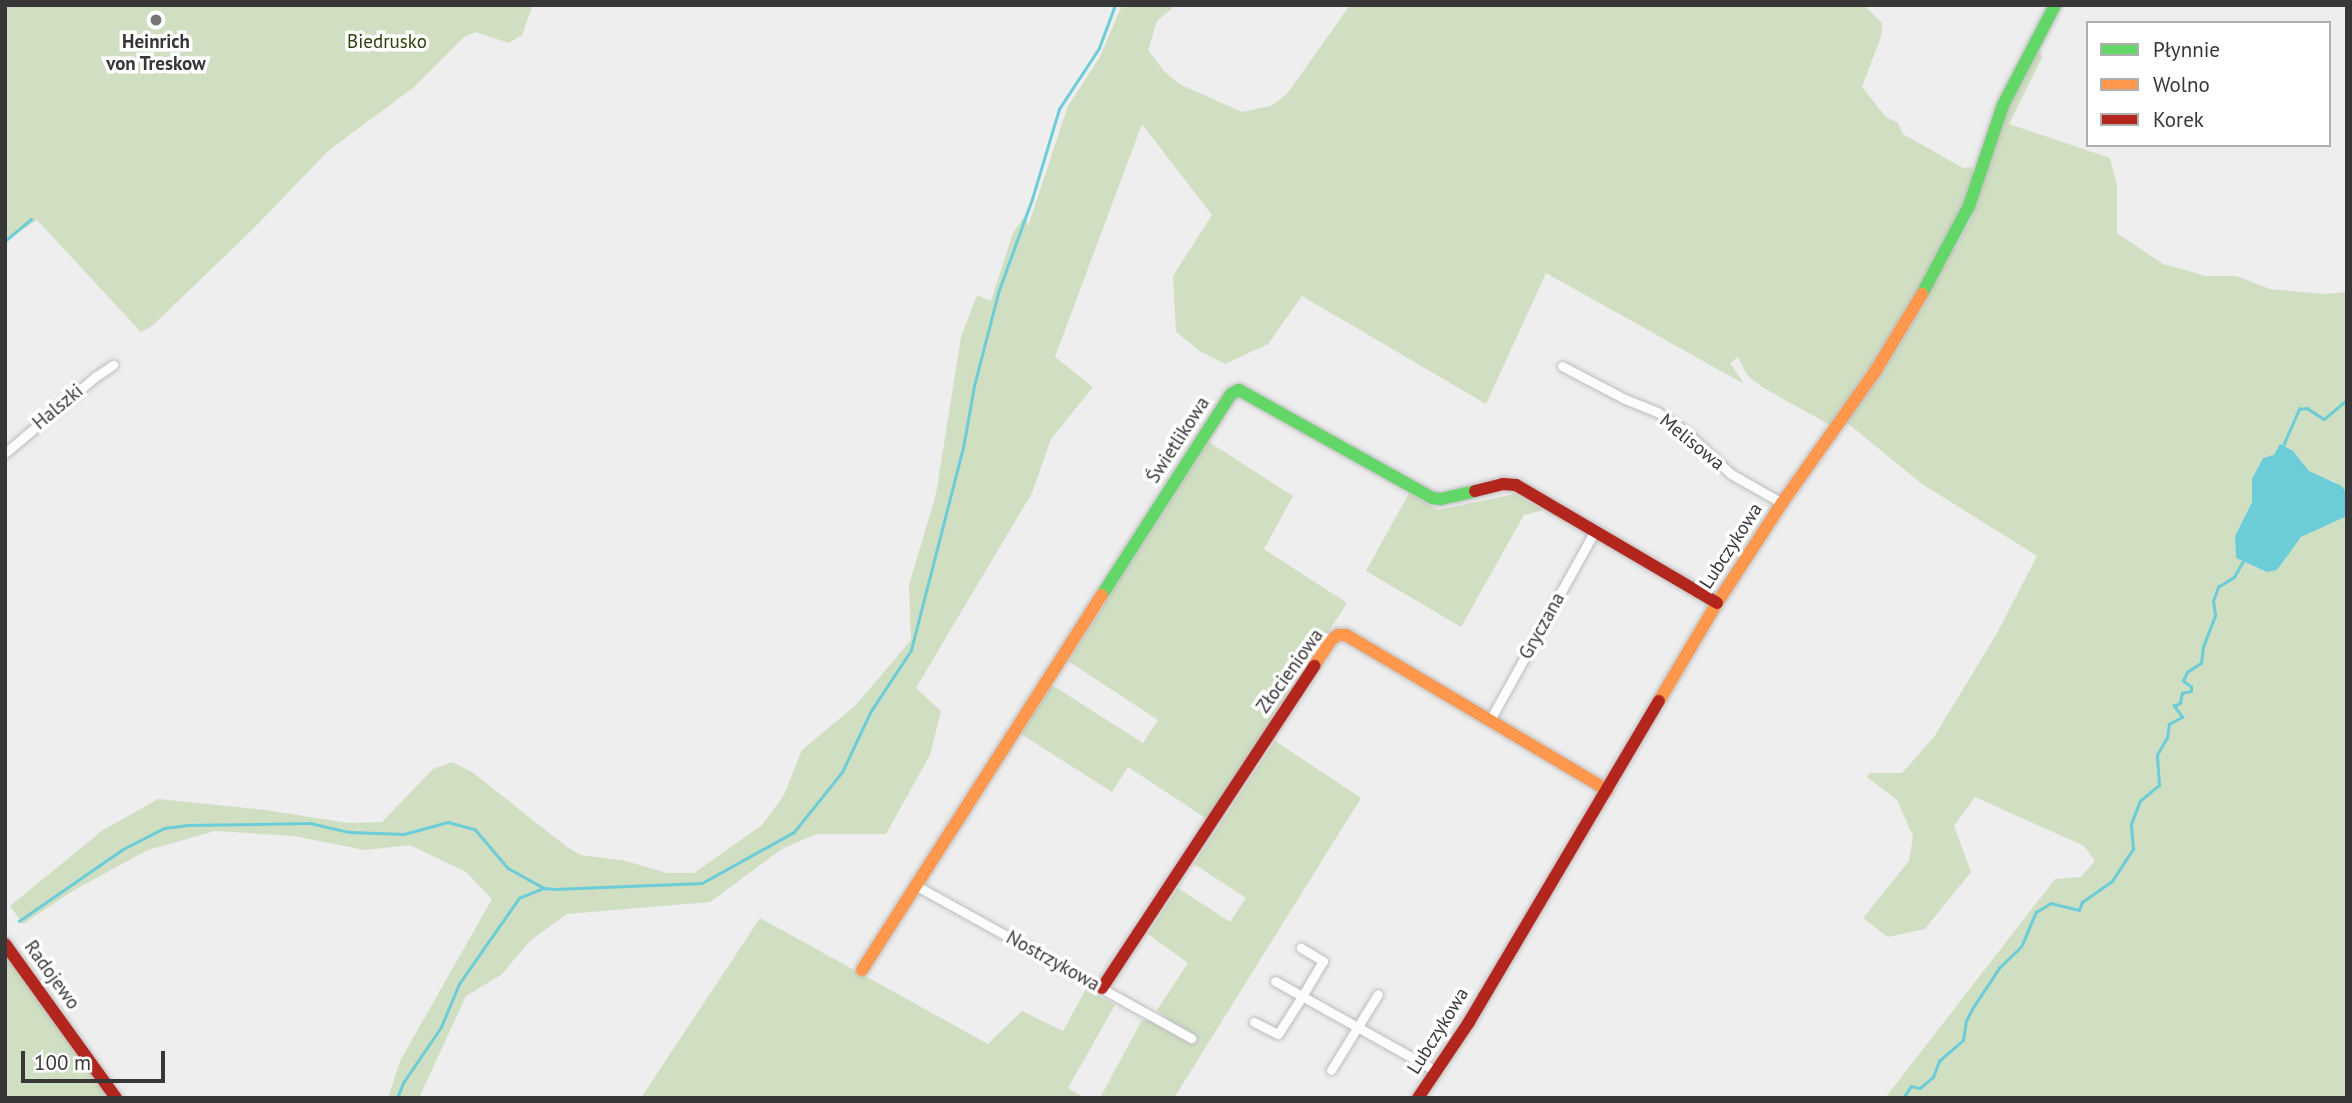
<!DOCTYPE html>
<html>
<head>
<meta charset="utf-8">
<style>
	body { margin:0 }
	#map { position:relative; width:2352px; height:1103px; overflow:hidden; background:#eee; font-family:"PT Sans",sans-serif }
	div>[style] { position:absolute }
	.green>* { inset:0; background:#d0dfc2 }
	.water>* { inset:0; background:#6cccd8 }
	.stream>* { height:2.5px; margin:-1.25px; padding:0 1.25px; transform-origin:1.25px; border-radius:1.25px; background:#6cccd8 }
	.roads { filter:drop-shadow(0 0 2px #bcbcbc) drop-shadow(0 0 2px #bcbcbc) }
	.street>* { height:9px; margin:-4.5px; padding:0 4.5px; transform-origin:4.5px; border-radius:4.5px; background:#fcfcfc }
	.fast>* { height:12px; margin:-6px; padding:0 6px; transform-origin:6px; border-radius:6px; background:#63d668 }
	.slow>* { height:12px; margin:-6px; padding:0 6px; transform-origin:6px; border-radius:6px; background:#ff974d }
	.jam>* { height:12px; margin:-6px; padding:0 6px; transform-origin:6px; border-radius:6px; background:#b3261e }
	.dots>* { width:19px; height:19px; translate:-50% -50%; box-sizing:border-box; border:4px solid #fff; border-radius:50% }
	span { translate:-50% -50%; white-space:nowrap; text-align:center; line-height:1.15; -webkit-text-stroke:7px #fff; paint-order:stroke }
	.poi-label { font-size:19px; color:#373738; font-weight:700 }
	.park-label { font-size:19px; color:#2a4106 }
	.street-label { font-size:19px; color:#373738 }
	.frame { position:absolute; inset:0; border:7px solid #373738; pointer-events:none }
	.legend { position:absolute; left:2086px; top:21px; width:245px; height:126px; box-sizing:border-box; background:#fff; border:2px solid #afafaf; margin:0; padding:9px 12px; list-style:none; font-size:21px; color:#373738 }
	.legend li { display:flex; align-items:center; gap:14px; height:35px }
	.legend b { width:35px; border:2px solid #afafaf }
	.scale { position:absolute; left:21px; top:1051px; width:144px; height:32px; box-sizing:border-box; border:4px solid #373738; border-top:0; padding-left:9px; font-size:21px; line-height:24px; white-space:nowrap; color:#373738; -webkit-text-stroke:5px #fff; paint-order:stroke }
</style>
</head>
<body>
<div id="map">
	<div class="green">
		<i style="clip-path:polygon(5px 5px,533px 5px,522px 35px,509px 43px,475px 32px,464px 37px,413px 88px,328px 151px,251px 231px,152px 326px,141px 332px,37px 220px,5px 241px)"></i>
		<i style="clip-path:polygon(1122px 5px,1176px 5px,1157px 21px,1148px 50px,1164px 71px,1179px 84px,1242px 112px,1271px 106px,1287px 94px,1350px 5px,1864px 5px,1882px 23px,1881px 37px,1862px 87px,1886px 117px,1898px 123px,1903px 134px,1963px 168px,1972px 167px,1974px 173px,1958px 224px,1888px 342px,1830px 425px,1762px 387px,1747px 375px,1738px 357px,1730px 363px,1744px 384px,1546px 273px,1486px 404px,1302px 296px,1268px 344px,1225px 364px,1200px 351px,1176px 332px,1173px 276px,1212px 215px,1142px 124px,1055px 357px,1093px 387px,1051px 439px,1032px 493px,916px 688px,941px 711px,930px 755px,886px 834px,816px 834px,782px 849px,710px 902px,567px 914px,531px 940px,501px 975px,466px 996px,419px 1098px,388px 1098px,400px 1061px,492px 899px,466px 872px,410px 845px,365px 850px,294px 836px,215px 831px,148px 850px,76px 889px,23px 924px,10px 906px,103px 830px,158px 799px,265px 810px,349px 823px,382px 822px,433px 769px,452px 762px,472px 772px,567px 847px,581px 855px,626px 861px,667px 873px,694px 873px,762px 825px,784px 795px,802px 750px,856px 705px,911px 640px,909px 585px,936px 494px,961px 337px,977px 295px,991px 301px,1013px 233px,1026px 214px,1028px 226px,1068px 106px,1100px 57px)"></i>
		<i style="clip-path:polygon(2041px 51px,2042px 58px,2009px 124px,2110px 158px,2117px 186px,2117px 233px,2163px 264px,2206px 276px,2236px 276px,2270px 289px,2325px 294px,2347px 292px,2347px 494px,2334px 481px,2320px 478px,2309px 471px,2293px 451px,2274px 455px,2253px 491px,2252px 502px,2235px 536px,2236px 558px,2267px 572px,2277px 570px,2301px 537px,2345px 517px,2347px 511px,2347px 1098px,1885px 1098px,2055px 879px,2081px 877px,2095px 861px,2084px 846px,1975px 797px,1954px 826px,1971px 872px,1925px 929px,1888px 937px,1863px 918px,1909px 861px,1913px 836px,1897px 800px,1867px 777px,1870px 773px,1902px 773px,1934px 737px,1996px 635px,2037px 556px,1922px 484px,1846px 422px,1887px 364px,1971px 220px,1996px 132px,2034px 54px)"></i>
		<i style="clip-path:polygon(1209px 442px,1293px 496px,1264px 549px,1347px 603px,1207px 819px,1128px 767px,1112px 792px,1021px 734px,1052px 685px,1143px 743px,1158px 720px,1068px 661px)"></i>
		<i style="clip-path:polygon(1409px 493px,1438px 510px,1515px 494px,1543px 510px,1524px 515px,1461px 627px,1366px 571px)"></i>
		<i style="clip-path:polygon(1275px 741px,1361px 798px,1174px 1098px,1100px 1098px,1142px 1020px,1173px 1023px,1157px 1010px,1188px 963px,1148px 934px,1178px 888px,1230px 922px,1246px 898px,1194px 864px)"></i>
		<i style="clip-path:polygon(760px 918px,988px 1044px,1022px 1011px,1063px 1031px,1086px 989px,1115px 1005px,1068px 1088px,1085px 1098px,641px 1098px)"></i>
		<i style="clip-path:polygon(5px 954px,110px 1098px,5px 1098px)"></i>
	</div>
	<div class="water">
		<i style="clip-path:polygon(2280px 444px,2293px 451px,2309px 471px,2342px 486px,2347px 494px,2347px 511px,2345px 517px,2301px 537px,2277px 570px,2267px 572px,2236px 558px,2235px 536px,2252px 502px,2252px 479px,2263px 458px,2274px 455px)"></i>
	</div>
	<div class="stream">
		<i style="left:5px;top:241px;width:34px;rotate:-40deg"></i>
		<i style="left:2282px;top:448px;width:43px;rotate:-66.4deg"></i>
		<i style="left:2299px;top:409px;width:8px;rotate:-7deg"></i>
		<i style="left:2307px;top:408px;width:20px;rotate:33deg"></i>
		<i style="left:2324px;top:419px;width:30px;rotate:-40deg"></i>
		<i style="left:19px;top:921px;width:126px;rotate:-34.7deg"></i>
		<i style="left:123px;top:849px;width:46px;rotate:-27.1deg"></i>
		<i style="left:164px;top:828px;width:24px;rotate:-7deg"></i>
		<i style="left:188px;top:825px;width:122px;rotate:-0.9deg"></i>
		<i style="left:310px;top:823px;width:40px;rotate:13deg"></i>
		<i style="left:349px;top:832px;width:55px;rotate:2.1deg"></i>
		<i style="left:404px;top:834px;width:46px;rotate:-15.3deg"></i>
		<i style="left:448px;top:822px;width:28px;rotate:15deg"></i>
		<i style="left:475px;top:829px;width:51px;rotate:49.8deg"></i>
		<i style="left:508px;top:868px;width:41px;rotate:29.1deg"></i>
		<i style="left:544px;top:888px;width:10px;rotate:6deg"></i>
		<i style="left:554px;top:889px;width:148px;rotate:-2.3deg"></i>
		<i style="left:702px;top:883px;width:105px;rotate:-29deg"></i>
		<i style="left:794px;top:832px;width:77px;rotate:-51.3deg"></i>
		<i style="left:842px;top:772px;width:68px;rotate:-64.6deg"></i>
		<i style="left:871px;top:711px;width:73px;rotate:-56.7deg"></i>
		<i style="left:911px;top:650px;width:209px;rotate:-75.6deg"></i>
		<i style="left:963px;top:448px;width:63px;rotate:-79.9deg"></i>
		<i style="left:974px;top:386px;width:96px;rotate:-75.5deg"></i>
		<i style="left:998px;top:293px;width:100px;rotate:-70.1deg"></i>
		<i style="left:1032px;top:199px;width:94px;rotate:-73.3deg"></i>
		<i style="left:1059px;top:109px;width:73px;rotate:-56.7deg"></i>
		<i style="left:1099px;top:48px;width:46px;rotate:-69.6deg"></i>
		<i style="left:397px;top:1098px;width:16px;rotate:-68deg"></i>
		<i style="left:403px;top:1083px;width:68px;rotate:-55.8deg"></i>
		<i style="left:441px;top:1027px;width:47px;rotate:-67.3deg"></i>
		<i style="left:459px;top:984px;width:105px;rotate:-55.1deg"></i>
		<i style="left:519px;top:898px;width:27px;rotate:-22deg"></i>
		<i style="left:1903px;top:1098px;width:14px;rotate:-56deg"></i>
		<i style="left:1911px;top:1086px;width:9px;rotate:13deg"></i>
		<i style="left:1920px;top:1088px;width:17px;rotate:-40deg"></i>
		<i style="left:1933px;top:1077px;width:17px;rotate:-69deg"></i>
		<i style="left:1939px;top:1061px;width:32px;rotate:-41deg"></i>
		<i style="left:1963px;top:1040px;width:19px;rotate:-81deg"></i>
		<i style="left:1966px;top:1021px;width:13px;rotate:-63deg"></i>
		<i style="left:1972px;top:1009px;width:49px;rotate:-56.6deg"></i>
		<i style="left:1999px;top:968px;width:30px;rotate:-44deg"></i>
		<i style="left:2021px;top:947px;width:38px;rotate:-67deg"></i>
		<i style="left:2036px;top:912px;width:17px;rotate:-31deg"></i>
		<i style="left:2051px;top:903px;width:29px;rotate:14deg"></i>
		<i style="left:2079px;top:910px;width:9px;rotate:-69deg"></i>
		<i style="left:2082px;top:902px;width:37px;rotate:-35deg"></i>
		<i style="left:2112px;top:881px;width:24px;rotate:-57deg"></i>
		<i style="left:2125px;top:861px;width:14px;rotate:-56deg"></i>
		<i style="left:2133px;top:849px;width:25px;rotate:-95deg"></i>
		<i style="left:2131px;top:824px;width:25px;rotate:-69deg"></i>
		<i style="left:2140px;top:801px;width:25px;rotate:-40deg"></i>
		<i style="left:2159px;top:785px;width:30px;rotate:-94deg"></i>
		<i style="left:2157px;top:755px;width:20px;rotate:-60deg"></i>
		<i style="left:2167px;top:738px;width:14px;rotate:-82deg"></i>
		<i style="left:2169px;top:724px;width:15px;rotate:-28deg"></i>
		<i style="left:2182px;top:717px;width:14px;rotate:-126deg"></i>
		<i style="left:2174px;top:706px;width:7px;rotate:-27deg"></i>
		<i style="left:2180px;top:703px;width:10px;rotate:-79deg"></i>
		<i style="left:2182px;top:693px;width:9px;rotate:-13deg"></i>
		<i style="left:2191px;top:691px;width:4px;rotate:-90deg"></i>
		<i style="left:2191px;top:687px;width:10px;rotate:-143deg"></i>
		<i style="left:2183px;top:681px;width:10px;rotate:-66deg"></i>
		<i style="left:2187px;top:672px;width:17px;rotate:-33deg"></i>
		<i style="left:2201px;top:663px;width:16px;rotate:-83deg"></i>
		<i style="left:2203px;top:647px;width:34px;rotate:-69deg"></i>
		<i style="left:2215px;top:615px;width:14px;rotate:-98deg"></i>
		<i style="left:2213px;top:601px;width:15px;rotate:-70deg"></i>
		<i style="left:2218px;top:587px;width:19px;rotate:-32deg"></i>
		<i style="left:2234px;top:577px;width:20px;rotate:-60deg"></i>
	</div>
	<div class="roads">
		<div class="street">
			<i style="left:1562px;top:366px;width:71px;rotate:27.6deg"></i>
			<i style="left:1625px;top:399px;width:35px;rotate:22deg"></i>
			<i style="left:1657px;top:412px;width:32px;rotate:34deg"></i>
			<i style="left:1684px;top:430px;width:64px;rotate:43.1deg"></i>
			<i style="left:1731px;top:474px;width:59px;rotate:29.6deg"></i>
			<i style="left:5px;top:453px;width:118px;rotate:-40.2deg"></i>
			<i style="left:95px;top:377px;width:22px;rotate:-34deg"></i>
			<i style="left:1490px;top:720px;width:215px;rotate:-61deg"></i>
			<i style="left:915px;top:885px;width:316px;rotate:29deg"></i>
			<i style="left:1275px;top:981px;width:184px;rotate:29.2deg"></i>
			<i style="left:1254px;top:1022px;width:27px;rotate:27deg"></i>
			<i style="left:1278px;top:1034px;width:43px;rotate:-57.4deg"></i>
			<i style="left:1301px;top:998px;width:43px;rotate:-59.3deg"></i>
			<i style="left:1323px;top:961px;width:26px;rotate:-149deg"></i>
			<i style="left:1331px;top:1070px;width:89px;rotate:-58.3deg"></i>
		</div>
		<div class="fast">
			<i style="left:1922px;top:294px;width:100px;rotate:-61.9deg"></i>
			<i style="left:1969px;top:206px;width:107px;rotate:-71.4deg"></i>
			<i style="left:2003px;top:105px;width:113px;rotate:-62.5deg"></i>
			<i style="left:1102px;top:595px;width:239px;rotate:-57.3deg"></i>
			<i style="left:1231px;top:394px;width:9px;rotate:-27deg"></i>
			<i style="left:1239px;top:390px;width:221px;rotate:29.2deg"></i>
			<i style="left:1432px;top:498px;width:9px;rotate:6deg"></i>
			<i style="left:1441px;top:499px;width:35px;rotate:-13deg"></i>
		</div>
		<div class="slow">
			<i style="left:1314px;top:666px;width:31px;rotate:-57deg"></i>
			<i style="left:1331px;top:640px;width:9px;rotate:-36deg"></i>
			<i style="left:1338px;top:635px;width:8px"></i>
			<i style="left:1346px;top:635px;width:304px;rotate:30.7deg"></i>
			<i style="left:1659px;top:701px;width:114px;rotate:-59.4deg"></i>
			<i style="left:1717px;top:603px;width:119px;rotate:-57deg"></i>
			<i style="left:1782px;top:503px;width:163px;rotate:-54.7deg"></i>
			<i style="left:1876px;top:370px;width:89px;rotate:-58.8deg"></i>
			<i style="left:862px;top:970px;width:445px;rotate:-57.4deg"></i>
		</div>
		<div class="jam">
			<i style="left:1475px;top:491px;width:29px;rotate:-14deg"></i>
			<i style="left:1503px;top:484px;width:13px;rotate:4deg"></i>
			<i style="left:1516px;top:485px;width:233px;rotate:30.4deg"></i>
			<i style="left:5px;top:944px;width:190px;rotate:54.2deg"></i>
			<i style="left:1102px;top:988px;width:386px;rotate:-56.6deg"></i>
			<i style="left:1418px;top:1098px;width:92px;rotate:-56.1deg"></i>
			<i style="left:1469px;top:1022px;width:373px;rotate:-59.4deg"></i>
		</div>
	</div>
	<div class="dots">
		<i style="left:156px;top:20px;background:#777778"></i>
	</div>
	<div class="poi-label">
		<span style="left:156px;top:53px">Heinrich<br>von Treskow</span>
	</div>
	<div class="park-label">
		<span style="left:387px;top:42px">Biedrusko</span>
	</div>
	<div class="street-label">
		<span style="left:58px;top:407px;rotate:-40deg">Halszki</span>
		<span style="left:1178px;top:440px;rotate:-57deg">Świetlikowa</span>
		<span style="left:1692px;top:442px;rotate:39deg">Melisowa</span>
		<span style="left:1731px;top:546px;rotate:-57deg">Lubczykowa</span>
		<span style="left:1542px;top:626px;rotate:-61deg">Gryczana</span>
		<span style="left:1290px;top:671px;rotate:-54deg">Złocieniowa</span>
		<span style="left:1053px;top:961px;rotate:29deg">Nostrzykowa</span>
		<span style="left:52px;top:975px;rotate:54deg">Radojewo</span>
		<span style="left:1438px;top:1031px;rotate:-58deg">Lubczykowa</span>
	</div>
	<div class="frame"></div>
	<ul class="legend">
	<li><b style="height:9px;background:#63d668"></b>Płynnie</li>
	<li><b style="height:9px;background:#ff974d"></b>Wolno</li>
	<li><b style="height:9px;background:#b3261e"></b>Korek</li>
	</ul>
	<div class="scale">100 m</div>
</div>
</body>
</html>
